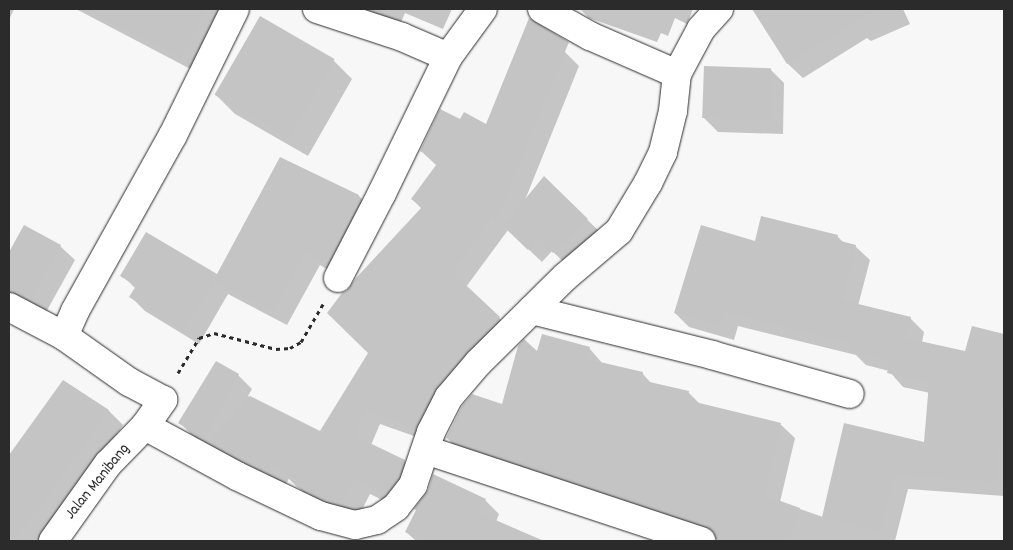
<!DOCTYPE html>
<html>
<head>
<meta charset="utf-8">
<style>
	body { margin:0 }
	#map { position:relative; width:1013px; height:550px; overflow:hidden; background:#f7f7f7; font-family:Dekko,sans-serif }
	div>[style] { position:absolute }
	.shadow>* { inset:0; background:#0003 }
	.building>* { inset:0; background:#c4c4c4; transform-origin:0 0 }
	.path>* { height:3px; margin-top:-1.5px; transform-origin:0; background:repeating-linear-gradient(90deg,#2b2b2b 0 4px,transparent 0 8px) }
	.roads { filter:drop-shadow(0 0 1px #2b2b2b) drop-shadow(0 0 1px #2b2b2b) }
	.minor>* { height:28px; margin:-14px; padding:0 14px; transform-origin:14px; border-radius:14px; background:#fff }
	span { translate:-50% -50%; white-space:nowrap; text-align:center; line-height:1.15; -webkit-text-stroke:4px #fff; paint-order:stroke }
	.street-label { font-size:16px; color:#2b2b2b }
	.frame { position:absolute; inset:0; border:10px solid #2b2b2b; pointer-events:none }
</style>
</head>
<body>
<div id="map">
	<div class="shadow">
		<i style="clip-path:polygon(9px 9px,14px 9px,9px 20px)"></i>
		<i style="clip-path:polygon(76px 9px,228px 9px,198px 73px)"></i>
		<i style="clip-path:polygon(346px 9px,452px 9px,443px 29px,405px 13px,397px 31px)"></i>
		<i style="clip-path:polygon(580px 9px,693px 9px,687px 24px,675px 18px,668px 36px,661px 33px,657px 42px,589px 18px)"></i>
		<i style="clip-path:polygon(753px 9px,903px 9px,910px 24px,871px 41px,867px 38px,803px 78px,788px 64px)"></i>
		<i style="clip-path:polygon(564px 51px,579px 66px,525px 200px,544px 178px,600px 232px,567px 265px,552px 251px,542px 262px,508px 230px,466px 287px,514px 332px,431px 442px,380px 424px,371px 445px,404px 461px,419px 476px,401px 509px,370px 494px,357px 520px,313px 502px,289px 478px,285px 487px,194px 437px,180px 423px,238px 375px,252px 389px,248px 396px,321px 433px,370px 353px,348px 292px,422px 209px,412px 199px,437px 166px,421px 151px,461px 121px,487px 126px)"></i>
		<i style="clip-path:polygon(333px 60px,352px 79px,308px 156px,235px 114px,216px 95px)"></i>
		<i style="clip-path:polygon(770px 69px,784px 83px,783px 134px,718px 132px,703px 117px)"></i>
		<i style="clip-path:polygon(280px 158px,359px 196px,373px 210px,340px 277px,320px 265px,287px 325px,228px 294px,199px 344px,145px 311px,131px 297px,136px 289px,122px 275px,218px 276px)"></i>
		<i style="clip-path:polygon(24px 226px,60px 246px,75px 260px,45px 314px,9px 298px,9px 255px)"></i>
		<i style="clip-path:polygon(837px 236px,844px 243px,855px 246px,870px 260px,858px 306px,910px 318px,924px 332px,922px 342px,966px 353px,973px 327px,1004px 335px,1004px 496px,908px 489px,895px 541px,717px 541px,718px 539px,461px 452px,447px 438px,502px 406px,538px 353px,589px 348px,603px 364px,642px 373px,652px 384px,688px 392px,701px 405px,780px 424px,795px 438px,780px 502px,823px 517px,925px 443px,930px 393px,903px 387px,889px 371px,866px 365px,856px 355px,738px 326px,734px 340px,689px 327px,675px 313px,756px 242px)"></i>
		<i style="clip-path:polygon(64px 381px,109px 411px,123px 425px,97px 463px,38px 541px,9px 541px,9px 456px)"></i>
		<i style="clip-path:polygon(485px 500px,499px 514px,496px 522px,529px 541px,416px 541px,406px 532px)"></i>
	</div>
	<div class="building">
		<i style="clip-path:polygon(83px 9px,206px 9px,182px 58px)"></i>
		<i style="clip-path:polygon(752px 9px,877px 9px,787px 64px)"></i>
		<i style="left:260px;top:16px;width:86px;height:91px;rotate:30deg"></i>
		<i style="clip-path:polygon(529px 18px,569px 42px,496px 220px,493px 216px,452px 272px,500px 317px,438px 382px,440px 383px,416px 428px,365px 410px,355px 436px,405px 460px,399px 478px,386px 495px,355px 479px,342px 505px,326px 501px,297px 487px,274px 464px,270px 473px,209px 442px,250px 396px,320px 431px,368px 353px,327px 313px,342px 293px,347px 291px,356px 278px,422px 207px,411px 199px,439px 161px,420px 151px,440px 109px,460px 119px,464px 112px,486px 124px)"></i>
		<i style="left:704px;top:66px;width:67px;height:52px;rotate:2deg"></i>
		<i style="clip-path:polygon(280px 157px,359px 195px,326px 263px,305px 252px,273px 312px,214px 281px,184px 331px,129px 297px,136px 286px,120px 276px,146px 232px,217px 274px)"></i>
		<i style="clip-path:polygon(544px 176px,588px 219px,553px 253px,538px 239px,528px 250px,503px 226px)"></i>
		<i style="clip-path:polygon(761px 216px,838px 235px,837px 240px,856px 245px,842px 300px,911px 317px,906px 338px,965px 351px,972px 326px,1004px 334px,1004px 368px,996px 482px,894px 475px,880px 531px,822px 517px,844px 423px,924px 442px,929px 383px,887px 373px,890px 361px,851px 351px,852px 344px,724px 312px,720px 327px,674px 313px,701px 225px,755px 241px)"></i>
		<i style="clip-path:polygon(24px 225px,61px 245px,30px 301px,9px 291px,9px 252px)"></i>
		<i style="clip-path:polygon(542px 334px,590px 347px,587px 359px,643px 372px,641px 380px,689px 391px,687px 400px,781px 423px,764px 495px,800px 508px,789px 541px,723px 541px,716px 539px,713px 531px,706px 526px,446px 438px,462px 406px,472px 394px,502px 404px,518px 346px,524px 339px,537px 351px)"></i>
		<i style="clip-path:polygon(216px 361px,239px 374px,204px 439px,178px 423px)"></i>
		<i style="clip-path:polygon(63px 380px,109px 410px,40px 506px,13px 541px,9px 541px,9px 455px)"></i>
		<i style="clip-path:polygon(433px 474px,486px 499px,479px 513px,544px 541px,424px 541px,405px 532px,416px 510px,414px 509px,428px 490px)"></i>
	</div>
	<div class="path">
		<i style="left:178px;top:373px;width:41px;rotate:-59deg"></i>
		<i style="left:199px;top:338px;width:16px;rotate:-18deg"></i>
		<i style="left:214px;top:333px;width:64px;rotate:14.5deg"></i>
		<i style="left:276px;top:349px;width:14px;rotate:-4deg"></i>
		<i style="left:290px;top:348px;width:13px;rotate:-29deg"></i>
		<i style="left:301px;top:342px;width:44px;rotate:-59.9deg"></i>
	</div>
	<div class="roads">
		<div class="minor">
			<i style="left:317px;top:9px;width:89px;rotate:18.2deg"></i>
			<i style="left:402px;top:37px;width:50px;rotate:23.5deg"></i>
			<i style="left:448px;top:57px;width:59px;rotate:-53.9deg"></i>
			<i style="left:542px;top:9px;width:55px;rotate:29.4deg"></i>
			<i style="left:590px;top:36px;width:95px;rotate:23.6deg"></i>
			<i style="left:338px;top:278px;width:96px;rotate:-62.6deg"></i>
			<i style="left:382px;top:193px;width:151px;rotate:-64.1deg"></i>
			<i style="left:9px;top:307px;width:62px;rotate:27.8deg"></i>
			<i style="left:532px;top:310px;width:186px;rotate:14deg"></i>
			<i style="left:712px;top:355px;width:143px;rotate:15.8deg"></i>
			<i style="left:145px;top:426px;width:105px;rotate:28.5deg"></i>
			<i style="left:237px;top:476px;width:93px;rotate:25.5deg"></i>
			<i style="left:321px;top:516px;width:35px;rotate:15deg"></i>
			<i style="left:355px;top:525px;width:23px;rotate:-13deg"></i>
			<i style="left:377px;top:520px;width:23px;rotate:-34deg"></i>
			<i style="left:396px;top:507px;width:28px;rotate:-52deg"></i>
			<i style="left:413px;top:485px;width:56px;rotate:-71.2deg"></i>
			<i style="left:431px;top:432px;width:39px;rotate:-63deg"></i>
			<i style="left:449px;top:397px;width:45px;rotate:-49.5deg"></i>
			<i style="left:478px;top:363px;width:122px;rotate:-44.7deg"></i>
			<i style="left:565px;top:277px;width:71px;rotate:-40.4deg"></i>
			<i style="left:619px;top:231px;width:56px;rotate:-58.9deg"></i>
			<i style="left:648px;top:183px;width:34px;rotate:-64deg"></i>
			<i style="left:663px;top:152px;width:42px;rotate:-76.3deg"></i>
			<i style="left:673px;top:111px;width:37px;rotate:-84deg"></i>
			<i style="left:677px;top:74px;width:51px;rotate:-61.9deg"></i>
			<i style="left:701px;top:29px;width:27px;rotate:-48deg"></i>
			<i style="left:426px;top:450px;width:290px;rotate:18.3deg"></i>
			<i style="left:53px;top:541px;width:95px;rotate:-54.5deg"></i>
			<i style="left:108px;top:464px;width:53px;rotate:-45.8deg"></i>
			<i style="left:145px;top:426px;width:32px;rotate:-55deg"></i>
			<i style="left:163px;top:400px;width:38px;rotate:-152deg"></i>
			<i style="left:129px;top:382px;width:80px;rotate:-144.7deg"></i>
			<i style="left:64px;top:336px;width:27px;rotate:-66deg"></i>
			<i style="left:75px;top:311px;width:201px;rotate:-60.9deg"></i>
			<i style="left:173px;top:135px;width:140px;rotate:-63.8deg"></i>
		</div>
	</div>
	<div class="street-label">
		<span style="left:98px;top:482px;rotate:-51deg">Jalan Manibang</span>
	</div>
	<div class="frame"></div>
</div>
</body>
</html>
